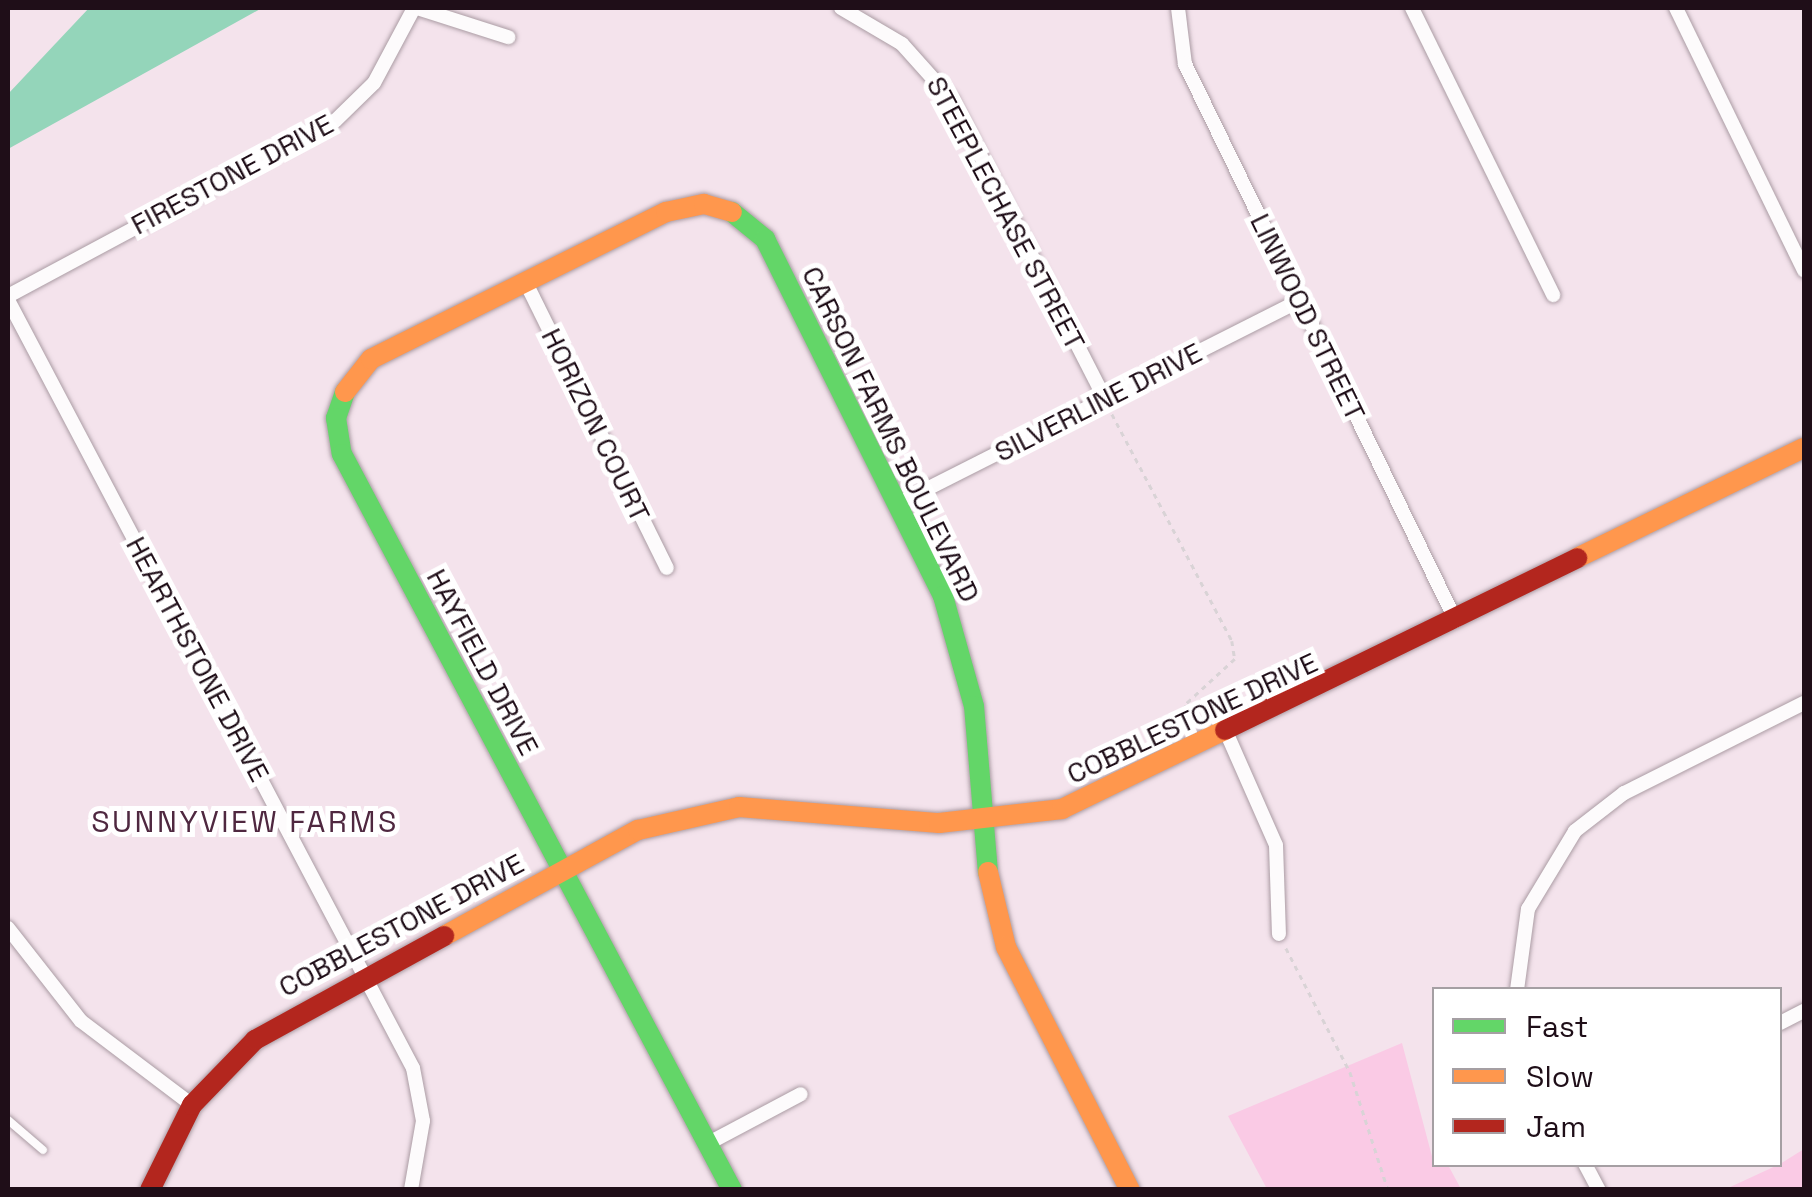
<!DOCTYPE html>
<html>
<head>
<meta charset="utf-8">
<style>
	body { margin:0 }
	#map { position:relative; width:1812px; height:1197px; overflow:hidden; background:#f4e3ec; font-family:"Space Grotesk",sans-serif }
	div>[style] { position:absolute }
	.green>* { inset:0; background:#facae5 }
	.water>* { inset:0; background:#94d5ba }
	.path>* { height:2.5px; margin-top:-1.25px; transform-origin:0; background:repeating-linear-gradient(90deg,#d9d3d6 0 5px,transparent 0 10px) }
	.roads { filter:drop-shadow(0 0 2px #ab9ca4) drop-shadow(0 0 2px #ab9ca4) }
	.lane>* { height:8px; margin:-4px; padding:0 4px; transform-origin:4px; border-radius:4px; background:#fdfbfc }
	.street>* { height:14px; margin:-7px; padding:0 7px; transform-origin:7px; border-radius:7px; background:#fdfbfc }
	.fast>* { height:20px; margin:-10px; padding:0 10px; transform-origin:10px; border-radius:10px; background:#63d668 }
	.slow>* { height:20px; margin:-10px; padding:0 10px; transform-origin:10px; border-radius:10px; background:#ff974d }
	.jam>* { height:20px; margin:-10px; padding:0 10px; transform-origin:10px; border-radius:10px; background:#b3261e }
	span { translate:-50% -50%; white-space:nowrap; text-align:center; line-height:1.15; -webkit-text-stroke:10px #fff; paint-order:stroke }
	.street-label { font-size:28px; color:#1f0e18 }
	.neighbourhood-label { font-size:30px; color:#4f2840; letter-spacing:2.5px }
	.frame { position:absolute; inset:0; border:10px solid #1f0e18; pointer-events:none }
	.legend { position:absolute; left:1432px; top:987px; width:350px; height:180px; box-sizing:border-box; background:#fff; border:2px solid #a59fa3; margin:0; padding:12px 18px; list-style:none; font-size:30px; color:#1f0e18 }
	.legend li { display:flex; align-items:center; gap:20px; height:50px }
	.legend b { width:50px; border:2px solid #a59fa3 }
</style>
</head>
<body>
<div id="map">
	<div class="green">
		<i style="clip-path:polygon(1402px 1043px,1434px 1164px,1448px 1165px,1461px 1189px,1267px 1189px,1228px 1116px)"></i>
		<i style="clip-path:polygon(1804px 1149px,1804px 1189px,1728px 1188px,1780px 1164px)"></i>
	</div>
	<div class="water">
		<i style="clip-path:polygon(89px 8px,262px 8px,8px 149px,8px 94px)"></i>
	</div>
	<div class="path">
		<i style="left:1112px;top:414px;width:257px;rotate:62.1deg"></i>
		<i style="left:1232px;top:641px;width:18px;rotate:81deg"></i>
		<i style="left:1235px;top:659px;width:68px;rotate:137.4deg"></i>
		<i style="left:1185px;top:705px;width:23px;rotate:75deg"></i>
		<i style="left:1286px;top:948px;width:140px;rotate:62.7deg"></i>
		<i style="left:1350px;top:1072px;width:124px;rotate:72.1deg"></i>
	</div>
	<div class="roads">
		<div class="lane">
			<i style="left:8px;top:1120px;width:46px;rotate:40.6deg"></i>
		</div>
		<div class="street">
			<i style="left:417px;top:8px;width:96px;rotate:17.7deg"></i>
			<i style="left:841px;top:8px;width:71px;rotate:30.5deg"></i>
			<i style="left:902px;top:44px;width:75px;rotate:48.2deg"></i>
			<i style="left:952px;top:100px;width:336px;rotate:62.9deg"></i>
			<i style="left:1178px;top:8px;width:56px;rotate:82.9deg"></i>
			<i style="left:1185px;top:64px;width:619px;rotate:64.06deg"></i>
			<i style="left:1412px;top:8px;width:320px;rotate:63.8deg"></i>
			<i style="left:1676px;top:8px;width:292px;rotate:64deg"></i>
			<i style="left:525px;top:281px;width:320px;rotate:63.7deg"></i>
			<i style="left:8px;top:296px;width:371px;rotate:-28.2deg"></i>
			<i style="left:335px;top:121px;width:54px;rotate:-44.3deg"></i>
			<i style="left:374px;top:83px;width:85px;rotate:-61.9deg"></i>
			<i style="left:8px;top:300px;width:868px;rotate:62.2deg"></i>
			<i style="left:413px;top:1068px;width:54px;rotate:79.3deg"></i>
			<i style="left:423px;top:1121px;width:70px;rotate:99.9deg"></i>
			<i style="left:897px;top:504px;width:452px;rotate:-26.8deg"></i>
			<i style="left:1227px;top:734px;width:121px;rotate:66.2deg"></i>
			<i style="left:1276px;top:845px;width:89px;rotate:88.1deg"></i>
			<i style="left:8px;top:928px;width:118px;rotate:51.9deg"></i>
			<i style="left:81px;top:1021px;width:139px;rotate:37.1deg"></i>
			<i style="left:1517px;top:990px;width:82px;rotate:-82.3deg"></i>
			<i style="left:1528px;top:909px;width:91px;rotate:-58.9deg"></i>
			<i style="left:1575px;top:831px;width:62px;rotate:-37.8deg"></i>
			<i style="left:1624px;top:793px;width:201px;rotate:-26.6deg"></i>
			<i style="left:1780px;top:1023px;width:27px;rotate:-27deg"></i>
			<i style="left:707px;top:1144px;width:106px;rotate:-28deg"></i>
			<i style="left:1585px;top:1164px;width:30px;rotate:62deg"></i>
		</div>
		<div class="fast">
			<i style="left:732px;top:212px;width:43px;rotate:39.3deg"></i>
			<i style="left:765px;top:239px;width:399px;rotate:63.5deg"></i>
			<i style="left:943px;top:596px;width:114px;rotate:74.3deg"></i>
			<i style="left:974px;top:706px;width:167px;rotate:85.2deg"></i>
			<i style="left:345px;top:392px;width:28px;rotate:109deg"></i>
			<i style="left:336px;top:418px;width:36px;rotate:81deg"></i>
			<i style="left:342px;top:454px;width:833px;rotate:62.08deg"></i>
		</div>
		<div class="slow">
			<i style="left:345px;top:392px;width:42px;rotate:-51.8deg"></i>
			<i style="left:371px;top:359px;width:330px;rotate:-26.5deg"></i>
			<i style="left:666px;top:212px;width:39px;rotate:-12deg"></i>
			<i style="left:704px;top:204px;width:29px;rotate:16deg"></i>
			<i style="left:1577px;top:558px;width:252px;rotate:-25.9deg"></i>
			<i style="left:988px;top:872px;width:77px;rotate:76.5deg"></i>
			<i style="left:1006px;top:947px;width:273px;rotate:63deg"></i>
			<i style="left:444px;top:936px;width:221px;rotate:-28.7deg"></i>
			<i style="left:638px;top:830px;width:104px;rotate:-12.8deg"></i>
			<i style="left:739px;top:807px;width:201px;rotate:4.6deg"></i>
			<i style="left:939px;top:823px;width:124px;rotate:-6.5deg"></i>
			<i style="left:1062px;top:809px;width:181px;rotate:-25.9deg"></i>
		</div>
		<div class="jam">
			<i style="left:1225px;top:730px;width:392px;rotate:-26deg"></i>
			<i style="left:150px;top:1190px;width:95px;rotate:-63.7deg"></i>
			<i style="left:192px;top:1105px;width:91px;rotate:-45.9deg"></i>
			<i style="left:255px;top:1040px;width:216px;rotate:-28.8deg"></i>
		</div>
	</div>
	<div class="street-label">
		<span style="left:232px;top:174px;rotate:-28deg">FIRESTONE DRIVE</span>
		<span style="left:1006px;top:213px;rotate:62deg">STEEPLECHASE STREET</span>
		<span style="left:1308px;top:317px;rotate:64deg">LINWOOD STREET</span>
		<span style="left:1098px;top:402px;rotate:-27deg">SILVERLINE DRIVE</span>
		<span style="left:596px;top:425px;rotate:64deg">HORIZON COURT</span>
		<span style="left:891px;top:434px;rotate:64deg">CARSON FARMS BOULEVARD</span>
		<span style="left:198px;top:659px;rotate:62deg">HEARTHSTONE DRIVE</span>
		<span style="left:483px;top:662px;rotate:62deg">HAYFIELD DRIVE</span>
		<span style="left:1192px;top:718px;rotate:-25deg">COBBLESTONE DRIVE</span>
		<span style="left:401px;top:925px;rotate:-28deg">COBBLESTONE DRIVE</span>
	</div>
	<div class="neighbourhood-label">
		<span style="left:245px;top:822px">SUNNYVIEW FARMS</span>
	</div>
	<div class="frame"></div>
	<ul class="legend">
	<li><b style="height:12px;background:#63d668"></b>Fast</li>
	<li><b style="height:12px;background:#ff974d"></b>Slow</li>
	<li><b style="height:12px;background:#b3261e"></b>Jam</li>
	</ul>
</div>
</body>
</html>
